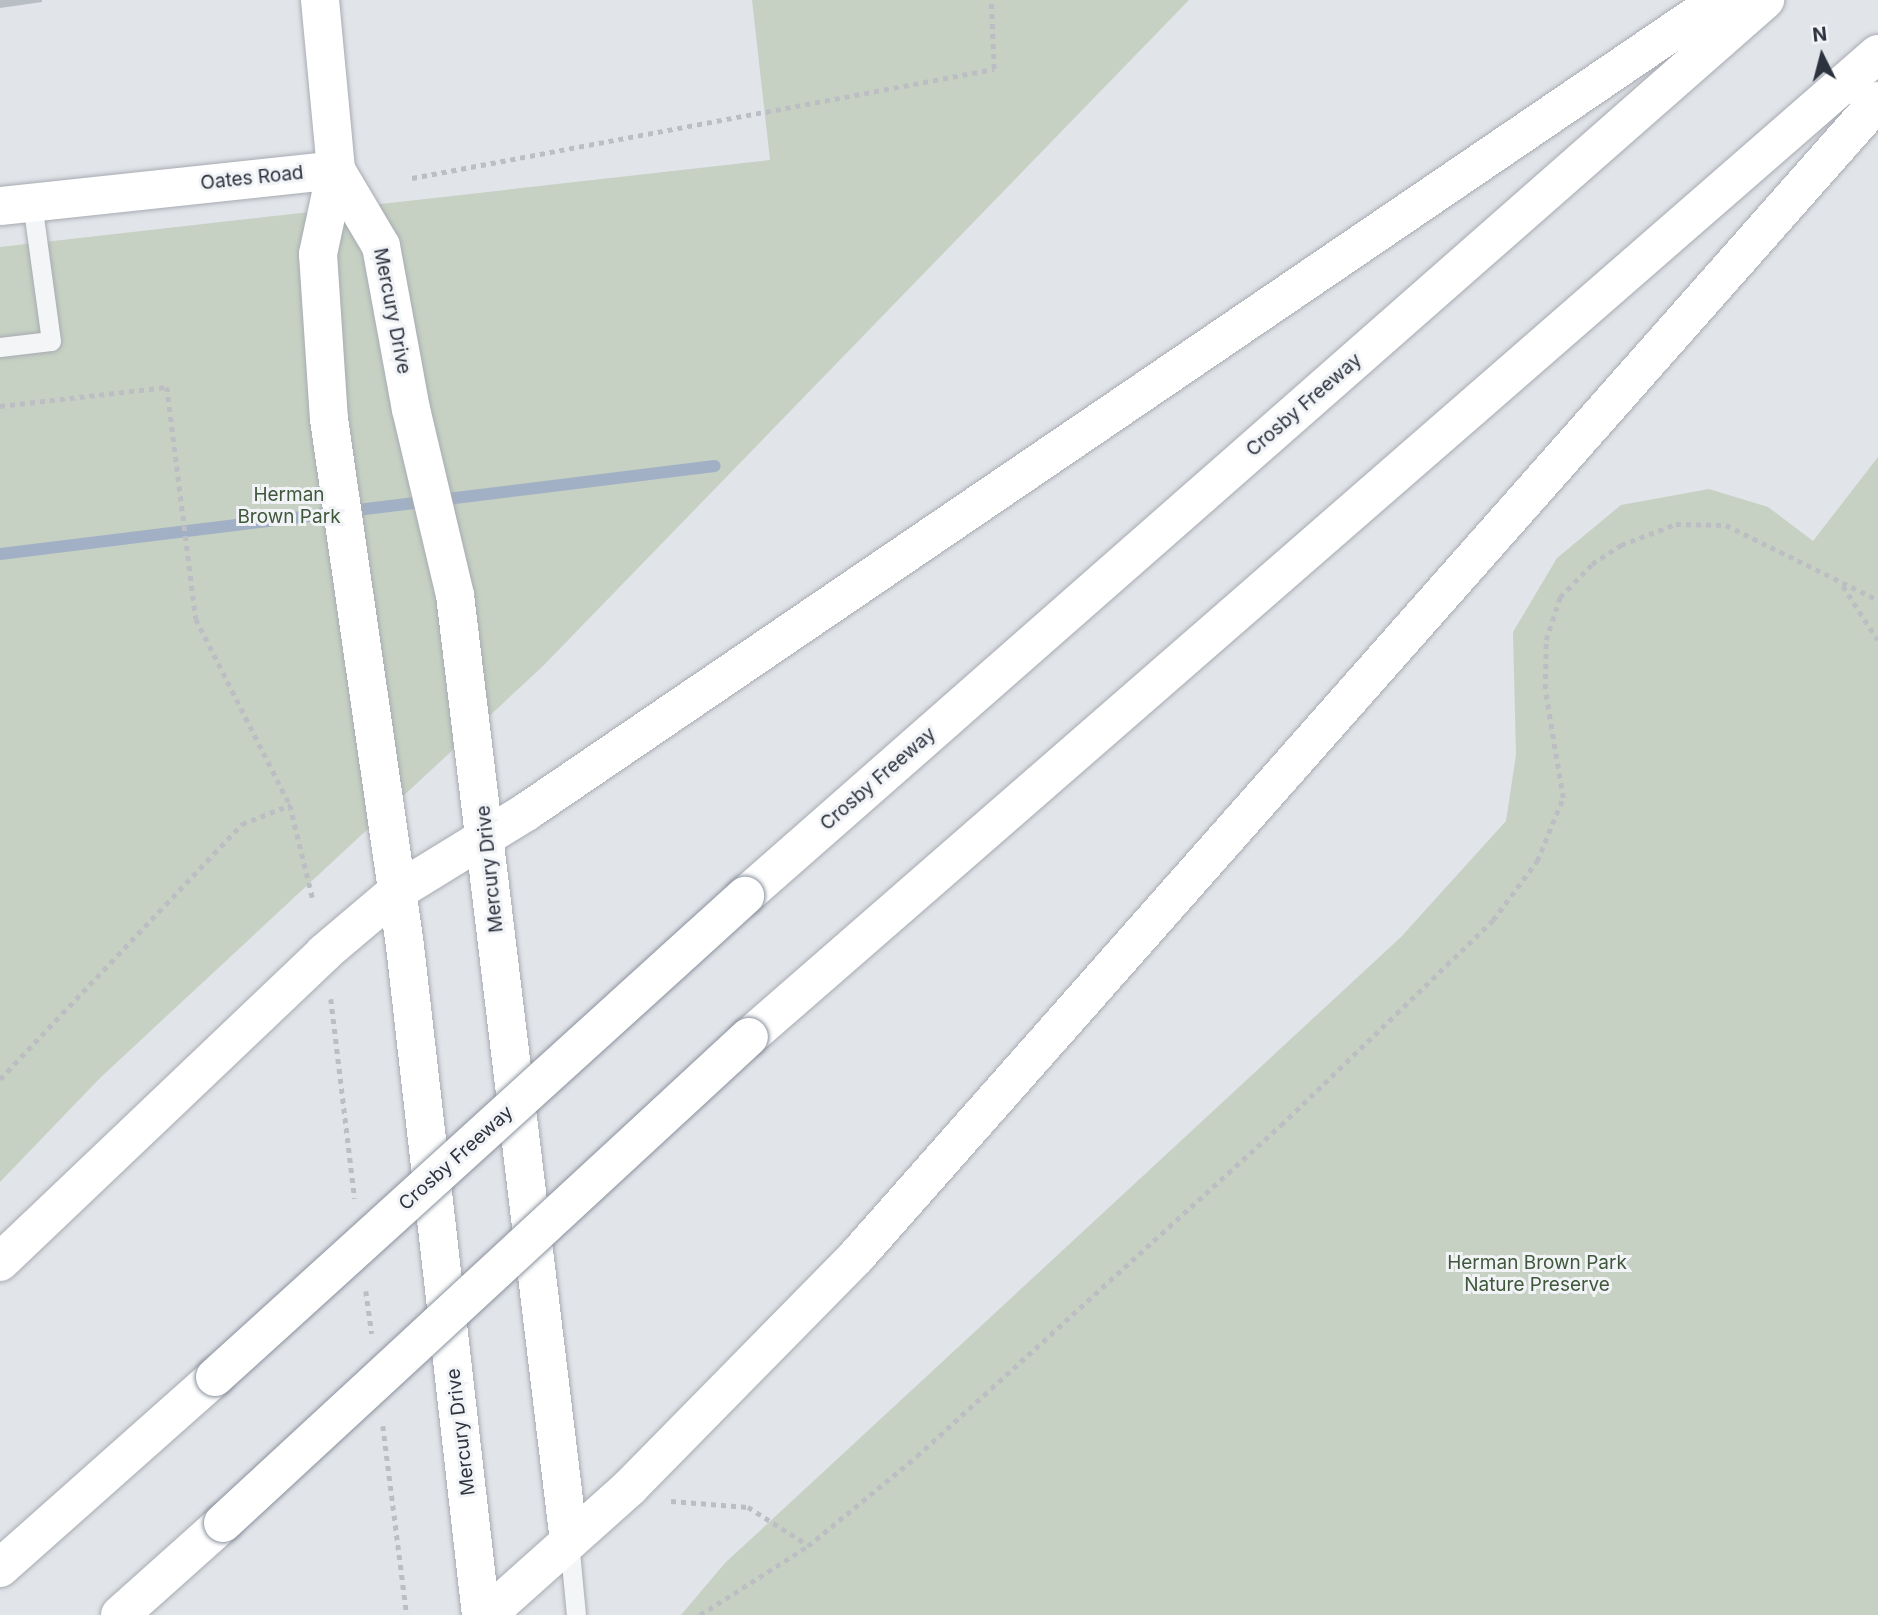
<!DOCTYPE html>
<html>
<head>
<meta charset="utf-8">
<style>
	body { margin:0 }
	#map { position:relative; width:1878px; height:1615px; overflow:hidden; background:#e1e4e8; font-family:Inter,sans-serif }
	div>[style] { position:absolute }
	.green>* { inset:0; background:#c6d1c3 }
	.stream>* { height:12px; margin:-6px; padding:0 6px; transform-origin:6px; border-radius:6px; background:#a1b0c4 }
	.building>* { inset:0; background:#b9bdc4 }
	.path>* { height:4.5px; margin-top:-2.25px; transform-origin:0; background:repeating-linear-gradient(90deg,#bcbec3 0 5px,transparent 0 10px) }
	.roads { filter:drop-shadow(0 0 2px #a7abb2) drop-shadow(0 0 2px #a7abb2) }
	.lane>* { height:19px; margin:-9.5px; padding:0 9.5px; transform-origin:9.5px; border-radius:9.5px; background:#f4f5f7 }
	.secondary>* { height:38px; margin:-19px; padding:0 19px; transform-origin:19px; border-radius:19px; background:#fff }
	.highway>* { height:38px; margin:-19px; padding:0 19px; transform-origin:19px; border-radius:19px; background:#fff }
	.bridges { filter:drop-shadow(0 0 2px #8a919d) drop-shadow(0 0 2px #8a919d) }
	.highway-bridge>* { height:38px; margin:-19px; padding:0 19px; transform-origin:19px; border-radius:19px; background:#fff }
	span { translate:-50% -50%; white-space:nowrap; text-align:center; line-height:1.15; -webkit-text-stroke:6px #f1f3f6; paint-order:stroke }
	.street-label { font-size:19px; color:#2c323e }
	.park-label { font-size:19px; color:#3f583b }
	.north { position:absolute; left:1787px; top:21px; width:70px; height:70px; -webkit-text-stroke:5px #f1f3f6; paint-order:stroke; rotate:354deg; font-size:19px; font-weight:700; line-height:28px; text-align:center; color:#2c323e }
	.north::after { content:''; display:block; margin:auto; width:24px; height:32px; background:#2c323e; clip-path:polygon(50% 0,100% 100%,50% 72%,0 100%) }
</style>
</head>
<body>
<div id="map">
	<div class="green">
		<i style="clip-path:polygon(752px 0,1189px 0,543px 666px,100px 1078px,0 1182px,0 247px,770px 160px)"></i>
		<i style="clip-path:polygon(1878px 457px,1878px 1615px,681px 1615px,725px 1563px,1401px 937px,1506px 821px,1516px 755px,1513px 632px,1557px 558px,1621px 505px,1709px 489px,1768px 507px,1813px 541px)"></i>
	</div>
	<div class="stream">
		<i style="left:0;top:554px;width:720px;rotate:-7.02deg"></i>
	</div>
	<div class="building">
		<i style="clip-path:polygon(0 0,42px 0,42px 2px,0 8px)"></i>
	</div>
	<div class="path">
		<i style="left:412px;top:178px;width:592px;rotate:-10.61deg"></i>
		<i style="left:994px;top:69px;width:69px;rotate:-92.5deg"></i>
		<i style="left:0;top:406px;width:168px;rotate:-6.5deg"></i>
		<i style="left:167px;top:387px;width:234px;rotate:82.9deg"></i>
		<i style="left:196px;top:619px;width:208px;rotate:63.2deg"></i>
		<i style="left:290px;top:805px;width:97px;rotate:76.3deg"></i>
		<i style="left:1843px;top:586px;width:64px;rotate:57.1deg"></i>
		<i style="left:331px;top:999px;width:201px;rotate:83.2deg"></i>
		<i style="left:0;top:1079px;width:352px;rotate:-46.5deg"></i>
		<i style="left:242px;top:824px;width:52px;rotate:-21.6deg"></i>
		<i style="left:366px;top:1291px;width:43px;rotate:82.1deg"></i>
		<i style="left:383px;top:1426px;width:191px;rotate:82.8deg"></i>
		<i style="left:671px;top:1501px;width:77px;rotate:4.5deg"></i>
		<i style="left:748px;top:1507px;width:71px;rotate:32.3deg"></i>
		<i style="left:700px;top:1615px;width:128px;rotate:-32.6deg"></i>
		<i style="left:808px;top:1546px;width:141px;rotate:-39.5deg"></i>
		<i style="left:917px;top:1456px;width:492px;rotate:-42.3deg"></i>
		<i style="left:1281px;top:1125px;width:295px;rotate:-44deg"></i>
		<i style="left:1493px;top:920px;width:74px;rotate:-53.3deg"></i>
		<i style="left:1537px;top:861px;width:68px;rotate:-67.6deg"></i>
		<i style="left:1563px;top:798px;width:110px;rotate:-99.4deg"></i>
		<i style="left:1545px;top:689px;width:49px;rotate:-88.8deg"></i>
		<i style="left:1546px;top:640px;width:45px;rotate:-72deg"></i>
		<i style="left:1560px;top:597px;width:46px;rotate:-45.9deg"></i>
		<i style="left:1592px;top:564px;width:35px;rotate:-33deg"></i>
		<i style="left:1621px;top:545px;width:59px;rotate:-20.9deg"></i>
		<i style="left:1676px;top:524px;width:50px;rotate:1.1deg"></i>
		<i style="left:1726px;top:525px;width:169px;rotate:26.3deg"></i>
	</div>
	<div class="roads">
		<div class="lane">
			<i style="left:0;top:347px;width:51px;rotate:-6.7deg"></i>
			<i style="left:51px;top:341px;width:139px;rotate:-97.8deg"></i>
			<i style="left:569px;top:1541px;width:74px;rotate:84.6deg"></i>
		</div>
		<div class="secondary">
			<i style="left:320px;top:0;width:171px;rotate:84.6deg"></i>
			<i style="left:336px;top:170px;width:86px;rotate:102.1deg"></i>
			<i style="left:318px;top:254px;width:165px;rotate:86.2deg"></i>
			<i style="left:329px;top:419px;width:532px;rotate:81.79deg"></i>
			<i style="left:405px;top:946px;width:673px;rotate:83.52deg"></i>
			<i style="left:336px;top:170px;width:88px;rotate:59.4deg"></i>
			<i style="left:381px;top:246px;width:166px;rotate:79.6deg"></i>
			<i style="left:411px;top:409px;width:191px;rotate:76.7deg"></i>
			<i style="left:455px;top:595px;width:953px;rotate:83.13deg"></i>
			<i style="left:0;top:206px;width:338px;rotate:-6.1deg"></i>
		</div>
		<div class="highway">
			<i style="left:745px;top:896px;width:1358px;rotate:-41.3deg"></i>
			<i style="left:749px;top:1037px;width:1497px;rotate:-41.05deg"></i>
			<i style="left:0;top:1262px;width:448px;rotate:-43.6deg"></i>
			<i style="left:324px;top:953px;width:94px;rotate:-40.3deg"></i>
			<i style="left:396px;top:892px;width:153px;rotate:-31.6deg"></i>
			<i style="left:526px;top:812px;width:1443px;rotate:-34.24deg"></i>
			<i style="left:0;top:1568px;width:288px;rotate:-41.6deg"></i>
			<i style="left:120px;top:1615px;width:138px;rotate:-41.8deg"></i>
			<i style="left:487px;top:1615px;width:192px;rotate:-41.8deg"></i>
			<i style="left:630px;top:1487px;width:322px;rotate:-45.5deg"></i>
			<i style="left:856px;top:1257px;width:1543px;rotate:-48.52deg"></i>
		</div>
	</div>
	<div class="bridges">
		<div class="highway-bridge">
			<i style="left:215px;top:1377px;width:716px;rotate:-42.23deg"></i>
			<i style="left:223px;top:1523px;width:716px;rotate:-42.74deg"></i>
		</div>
	</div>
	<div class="street-label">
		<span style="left:252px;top:178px;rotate:-6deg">Oates Road</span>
		<span style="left:392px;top:311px;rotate:79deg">Mercury Drive</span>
		<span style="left:1304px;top:405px;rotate:-41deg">Crosby Freeway</span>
		<span style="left:878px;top:779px;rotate:-41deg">Crosby Freeway</span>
		<span style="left:490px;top:869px;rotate:-96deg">Mercury Drive</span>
		<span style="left:456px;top:1158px;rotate:-42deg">Crosby Freeway</span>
		<span style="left:461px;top:1432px;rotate:-97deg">Mercury Drive</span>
	</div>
	<div class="park-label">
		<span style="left:289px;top:506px">Herman<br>Brown Park</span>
		<span style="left:1537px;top:1274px">Herman Brown Park<br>Nature Preserve</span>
	</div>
	<div class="north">N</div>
</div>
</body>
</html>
